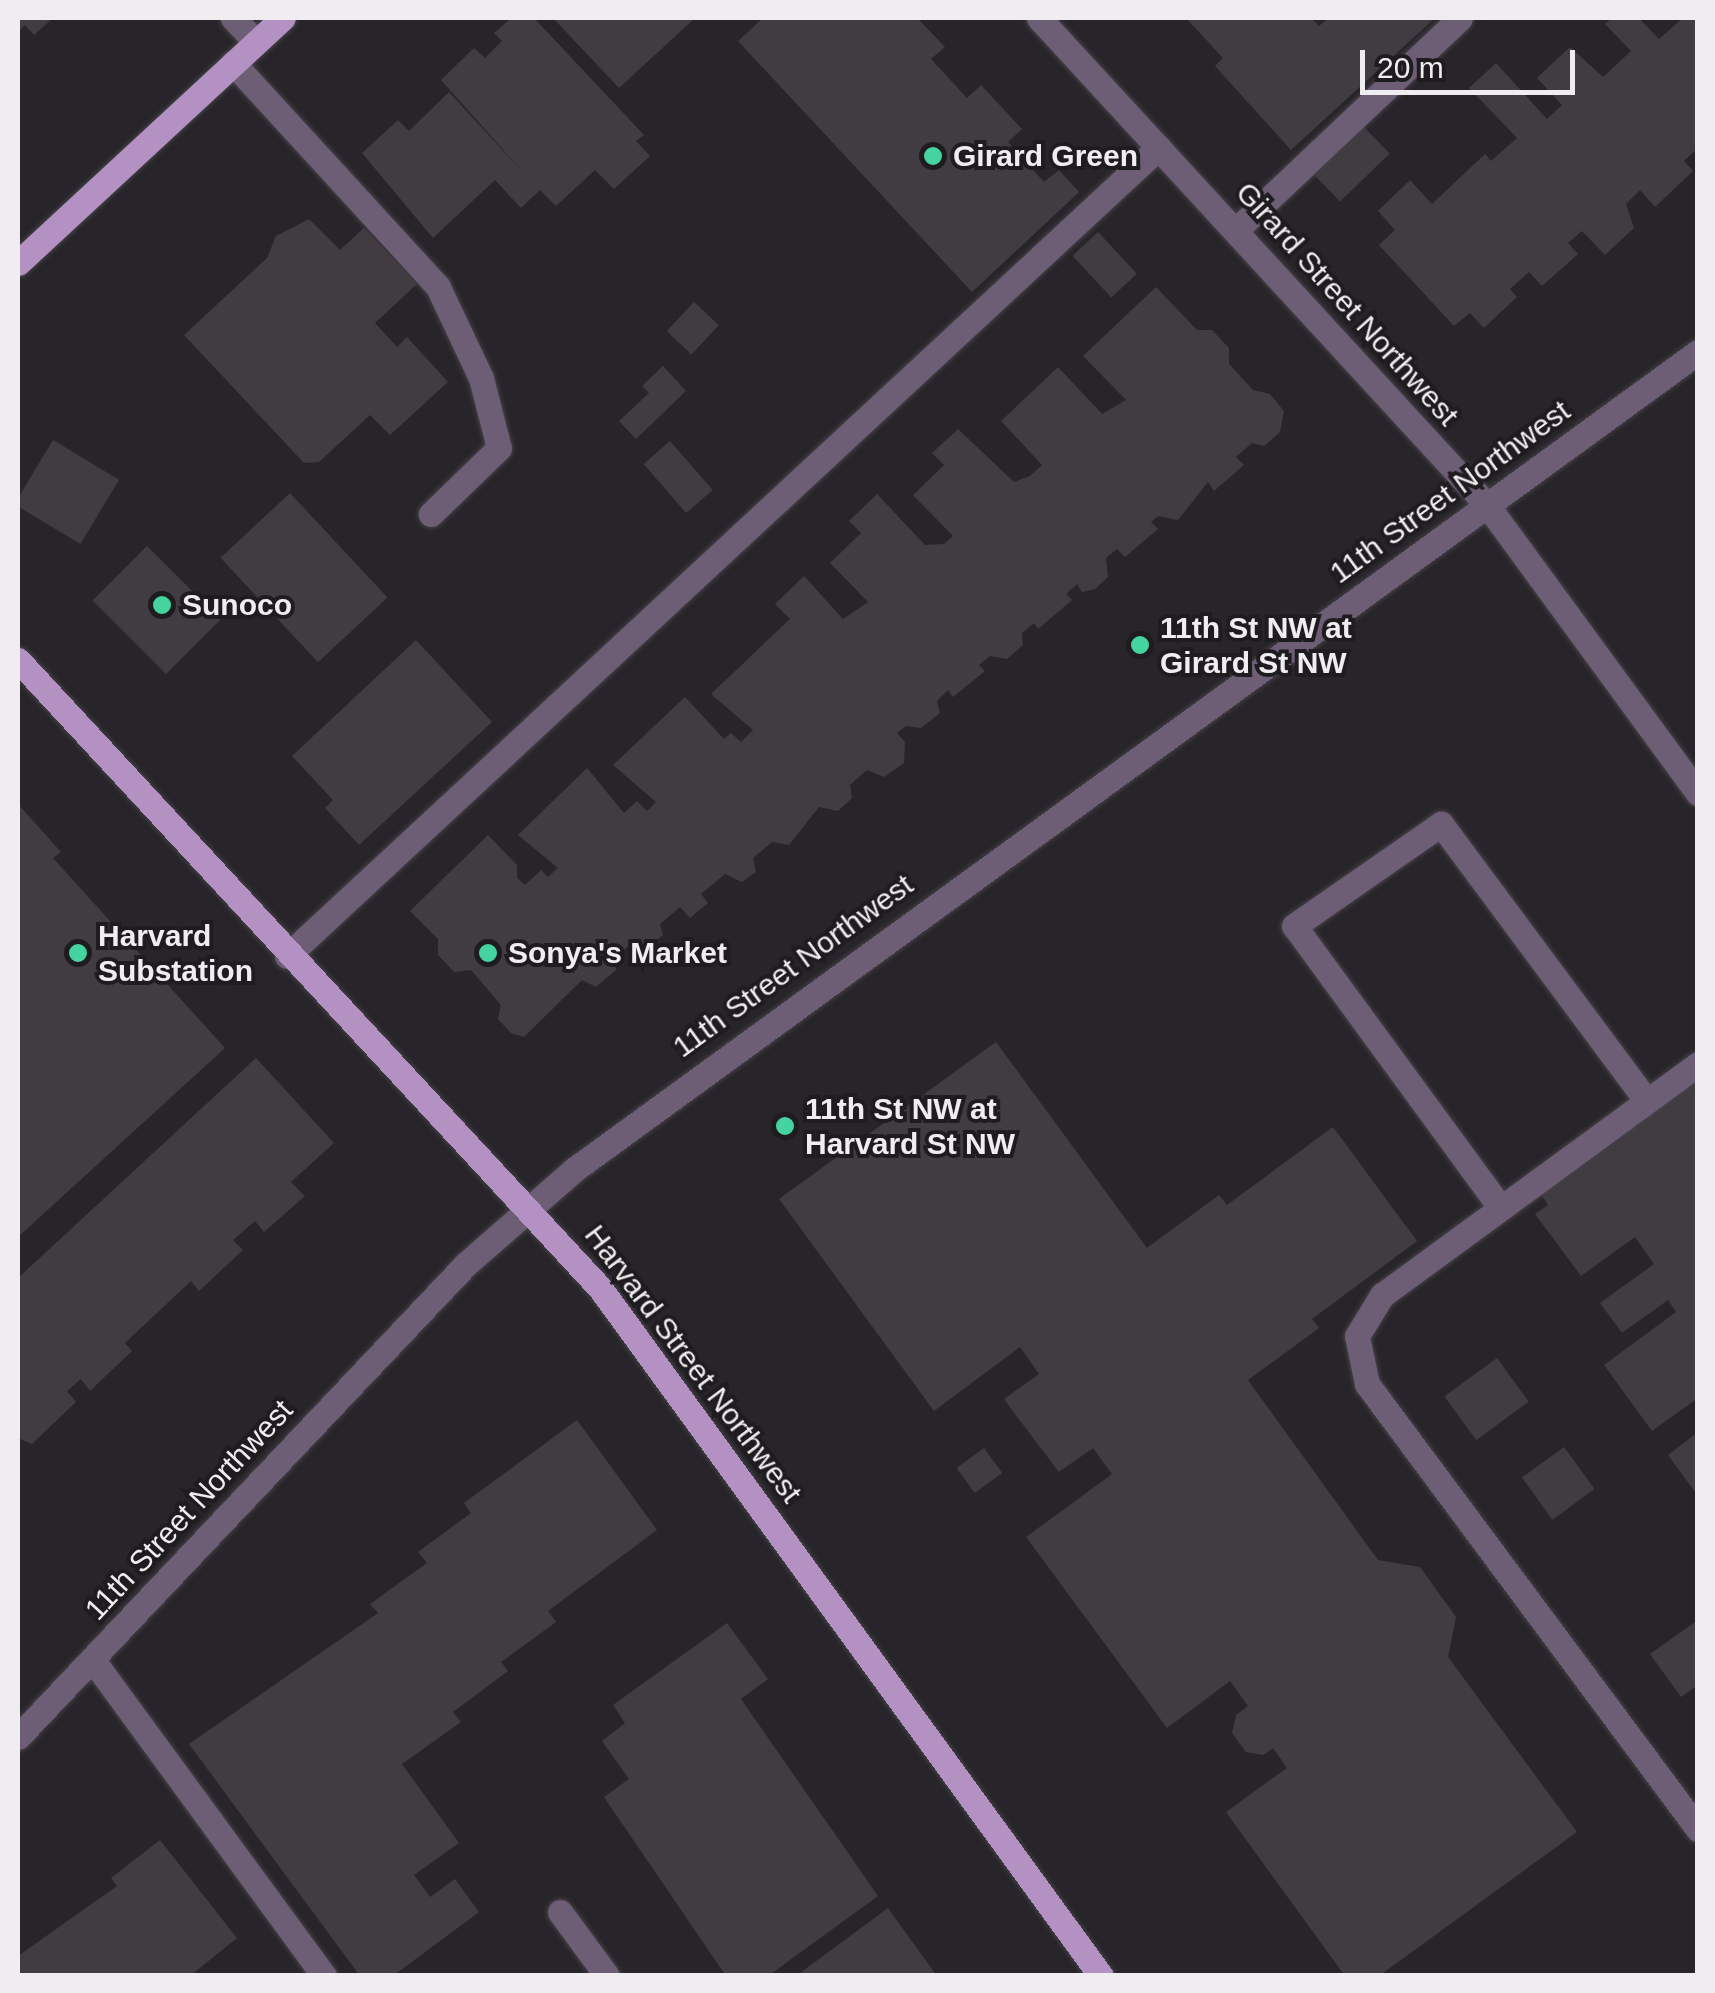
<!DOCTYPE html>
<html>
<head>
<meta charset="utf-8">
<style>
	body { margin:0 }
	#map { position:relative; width:1715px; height:1993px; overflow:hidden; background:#28252a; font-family:Helvetica,sans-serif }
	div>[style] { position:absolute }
	.building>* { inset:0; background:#403c42; transform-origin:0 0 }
	.roads { filter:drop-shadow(0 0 2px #444146) drop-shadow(0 0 2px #444146) }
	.minor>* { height:25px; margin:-12.5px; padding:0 12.5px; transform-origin:12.5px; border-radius:12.5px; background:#6d5d75 }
	.major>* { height:25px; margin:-12.5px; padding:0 12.5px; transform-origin:12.5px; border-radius:12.5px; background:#b392c3 }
	.dots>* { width:28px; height:28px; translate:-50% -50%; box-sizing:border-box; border:5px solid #1f1c20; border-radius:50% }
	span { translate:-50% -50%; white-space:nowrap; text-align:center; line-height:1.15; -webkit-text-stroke:8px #1f1c20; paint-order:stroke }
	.poi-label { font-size:30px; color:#efedf0; font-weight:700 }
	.left { translate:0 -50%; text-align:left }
	.street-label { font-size:30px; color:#efedf0 }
	.frame { position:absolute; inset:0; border:20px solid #efedf0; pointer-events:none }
	.scale { position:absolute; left:1360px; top:50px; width:215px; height:45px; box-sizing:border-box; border:5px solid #efedf0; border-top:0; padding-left:12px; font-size:30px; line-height:35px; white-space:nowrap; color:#efedf0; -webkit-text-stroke:8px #1f1c20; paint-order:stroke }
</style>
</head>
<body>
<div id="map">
	<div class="building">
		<i style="clip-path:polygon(18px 18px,53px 18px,34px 35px,25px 25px,18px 32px)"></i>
		<i style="clip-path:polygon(511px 18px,534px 18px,644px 135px,636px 141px,650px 156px,614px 189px,595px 170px,556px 206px,540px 190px,521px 208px,495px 180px,433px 238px,362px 153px,398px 120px,409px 131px,449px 92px,530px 180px,441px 80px,474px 48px,485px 58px,502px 41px,494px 33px)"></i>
		<i style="clip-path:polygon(553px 18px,695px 18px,619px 88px)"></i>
		<i style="clip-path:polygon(763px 18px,917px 18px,945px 47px,931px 59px,967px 98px,981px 85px,1022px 129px,1008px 142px,1044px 182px,1059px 170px,1079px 192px,972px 292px,738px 41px)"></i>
		<i style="clip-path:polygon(1186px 18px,1311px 18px,1319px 26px,1329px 18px,1435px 18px,1291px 150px,1215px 66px,1223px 58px)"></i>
		<i style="clip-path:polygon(1612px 18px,1639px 18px,1659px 39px,1683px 18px,1698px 18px,1698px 148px,1684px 161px,1693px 171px,1655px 207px,1640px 190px,1626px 204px,1634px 228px,1605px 255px,1582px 231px,1568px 243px,1578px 254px,1542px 286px,1529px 272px,1510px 289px,1517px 297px,1484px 328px,1470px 313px,1454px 326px,1379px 245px,1395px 230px,1378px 211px,1410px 180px,1432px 204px,1485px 154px,1491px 161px,1517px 138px,1469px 88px,1496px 63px,1547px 119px,1562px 105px,1537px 78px,1570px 47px,1603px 77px,1631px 51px,1605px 24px)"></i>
		<i style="left:1364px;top:127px;width:37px;height:69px;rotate:46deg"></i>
		<i style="clip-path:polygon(309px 219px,340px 250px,364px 228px,417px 284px,375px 323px,397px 347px,407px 337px,448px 382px,390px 435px,370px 415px,319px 462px,304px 463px,184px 335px,267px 258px,276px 236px)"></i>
		<i style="left:1098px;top:232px;width:57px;height:35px;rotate:47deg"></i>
		<i style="clip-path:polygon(1156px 287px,1197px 330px,1212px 330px,1229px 348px,1229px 364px,1253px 390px,1270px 394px,1284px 411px,1280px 432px,1264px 446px,1252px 443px,1236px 457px,1244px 465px,1214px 491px,1208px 482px,1178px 520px,1158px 516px,1151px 522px,1158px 529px,1125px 557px,1117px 549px,1106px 558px,1108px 577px,1095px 589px,1082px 592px,1077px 584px,1066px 594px,1072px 600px,1038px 629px,1034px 623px,1022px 633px,1023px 645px,1007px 659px,990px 656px,979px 665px,985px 671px,953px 697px,948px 690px,937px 701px,940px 713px,921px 728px,906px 726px,897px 733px,905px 742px,904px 763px,884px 777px,867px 770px,850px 785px,852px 798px,838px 811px,819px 807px,789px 845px,772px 842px,753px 858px,756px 872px,742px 882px,725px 874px,701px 894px,708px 903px,690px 918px,680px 907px,660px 924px,663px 935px,644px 950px,627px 947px,614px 959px,616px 970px,596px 987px,582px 980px,524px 1037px,511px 1033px,498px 1019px,501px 1005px,471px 970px,454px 972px,438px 955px,438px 939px,410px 911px,488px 835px,517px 865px,517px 878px,525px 885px,541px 870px,548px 877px,558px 868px,518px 835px,587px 768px,624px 813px,637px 801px,647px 811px,656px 802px,613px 765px,685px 697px,724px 739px,731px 733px,741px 742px,753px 730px,711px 694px,790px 619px,775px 604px,804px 576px,843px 619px,868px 602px,830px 563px,861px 533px,849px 521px,877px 494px,925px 545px,944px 544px,953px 536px,913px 495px,944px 465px,932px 453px,958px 429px,1014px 482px,1030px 476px,1042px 465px,1001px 421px,1058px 367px,1102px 414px,1126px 400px,1083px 356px)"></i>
		<i style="left:694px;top:302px;width:34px;height:40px;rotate:43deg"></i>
		<i style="clip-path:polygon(663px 366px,686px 391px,636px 439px,619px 421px,649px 393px,642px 386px)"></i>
		<i style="left:53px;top:440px;width:77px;height:75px;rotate:31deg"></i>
		<i style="left:670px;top:441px;width:65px;height:35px;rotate:49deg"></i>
		<i style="left:290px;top:493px;width:143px;height:95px;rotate:47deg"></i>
		<i style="left:147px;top:546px;width:104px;height:77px;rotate:45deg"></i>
		<i style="clip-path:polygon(416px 640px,492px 722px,359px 845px,325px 808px,333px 800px,292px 756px)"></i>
		<i style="clip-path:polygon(18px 804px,61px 852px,53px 858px,225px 1048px,18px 1237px)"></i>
		<i style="clip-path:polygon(996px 1042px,1147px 1248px,1219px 1195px,1227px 1205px,1333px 1127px,1417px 1241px,1312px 1319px,1319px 1328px,1248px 1380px,1378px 1560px,1420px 1567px,1456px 1617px,1448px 1657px,1577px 1832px,1379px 1976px,1345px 1976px,1226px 1812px,1287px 1768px,1273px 1748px,1263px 1755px,1246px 1752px,1232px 1733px,1236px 1715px,1248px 1706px,1230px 1681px,1167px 1728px,1026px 1537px,1112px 1474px,1093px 1448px,1059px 1472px,1021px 1422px,1004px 1399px,1039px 1374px,1020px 1347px,934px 1411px,779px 1199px)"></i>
		<i style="clip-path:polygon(256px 1058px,334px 1143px,291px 1182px,305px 1196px,264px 1232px,255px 1221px,233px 1240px,243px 1250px,199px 1291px,191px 1281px,125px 1343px,132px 1351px,90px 1391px,81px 1379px,67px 1391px,76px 1402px,32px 1444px,18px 1438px,18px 1278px)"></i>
		<i style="clip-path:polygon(1698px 1079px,1698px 1398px,1652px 1431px,1604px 1365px,1676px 1312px,1668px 1300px,1622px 1333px,1600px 1303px,1654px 1264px,1635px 1237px,1581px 1276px,1535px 1214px,1548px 1205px,1540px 1193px)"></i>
		<i style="left:1497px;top:1358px;width:54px;height:65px;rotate:54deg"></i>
		<i style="clip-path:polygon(577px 1420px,657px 1530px,548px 1611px,556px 1622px,501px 1662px,508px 1671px,453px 1712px,461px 1722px,402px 1764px,459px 1843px,414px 1875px,430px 1897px,455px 1879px,479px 1912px,393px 1976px,360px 1976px,189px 1744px,378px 1613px,370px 1604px,427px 1563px,418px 1552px,471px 1513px,464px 1503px)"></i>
		<i style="clip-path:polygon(1698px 1432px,1698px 1496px,1668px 1455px)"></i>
		<i style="left:1564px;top:1447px;width:52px;height:52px;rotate:54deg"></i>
		<i style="left:984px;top:1448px;width:31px;height:34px;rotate:54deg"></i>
		<i style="clip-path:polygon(1698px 1620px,1698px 1685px,1681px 1697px,1650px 1654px)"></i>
		<i style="clip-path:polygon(727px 1623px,768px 1679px,741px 1699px,878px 1896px,768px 1976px,726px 1976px,604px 1797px,629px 1779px,602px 1741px,625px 1723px,613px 1705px)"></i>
		<i style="clip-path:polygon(160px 1840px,237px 1938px,190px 1976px,18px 1976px,18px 1956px,117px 1886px,111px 1878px)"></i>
		<i style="clip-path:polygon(888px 1908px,937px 1976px,796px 1976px)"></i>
	</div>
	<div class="roads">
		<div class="minor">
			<i style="left:233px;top:18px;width:33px;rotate:46deg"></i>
			<i style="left:1039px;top:18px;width:662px;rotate:47.39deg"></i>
			<i style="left:1487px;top:505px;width:357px;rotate:53.8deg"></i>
			<i style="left:233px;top:63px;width:304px;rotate:47.5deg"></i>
			<i style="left:438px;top:287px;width:101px;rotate:64.7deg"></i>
			<i style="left:481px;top:378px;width:72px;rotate:75.6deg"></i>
			<i style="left:499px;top:448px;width:95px;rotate:135.9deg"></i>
			<i style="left:1236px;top:230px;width:308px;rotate:-43.4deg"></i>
			<i style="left:287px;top:956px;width:1189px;rotate:-42.85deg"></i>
			<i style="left:1698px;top:1064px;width:391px;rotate:143.8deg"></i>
			<i style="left:1382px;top:1295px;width:48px;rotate:121.4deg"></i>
			<i style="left:1357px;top:1336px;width:49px;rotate:78.2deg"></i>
			<i style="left:1367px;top:1384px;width:555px;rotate:53.36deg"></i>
			<i style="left:1500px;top:1207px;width:348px;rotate:-126.2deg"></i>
			<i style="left:1294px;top:926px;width:179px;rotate:-34.8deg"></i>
			<i style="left:1441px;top:824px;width:345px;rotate:53.4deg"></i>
			<i style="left:92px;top:1659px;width:393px;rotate:53.8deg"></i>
			<i style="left:18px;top:1737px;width:651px;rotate:-46.55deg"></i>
			<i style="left:466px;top:1264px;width:145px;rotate:-41.1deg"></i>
			<i style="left:575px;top:1169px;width:1389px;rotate:-36.04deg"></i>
			<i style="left:560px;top:1912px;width:79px;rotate:53.7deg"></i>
		</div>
		<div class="major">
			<i style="left:18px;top:263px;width:361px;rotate:-42.8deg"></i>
			<i style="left:18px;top:660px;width:856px;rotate:47.18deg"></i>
			<i style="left:600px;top:1288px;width:851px;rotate:53.94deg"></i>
		</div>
	</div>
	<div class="dots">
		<i style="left:933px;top:156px;background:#45d49f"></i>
		<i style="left:162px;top:605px;background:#45d49f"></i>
		<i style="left:1140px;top:645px;background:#45d49f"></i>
		<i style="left:78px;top:953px;background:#45d49f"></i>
		<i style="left:488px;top:953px;background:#45d49f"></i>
		<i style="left:785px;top:1126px;background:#45d49f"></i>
	</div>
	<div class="poi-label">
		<span class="left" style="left:953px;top:156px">Girard Green</span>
		<span class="left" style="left:182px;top:605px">Sunoco</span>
		<span class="left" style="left:1160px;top:645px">11th St NW at<br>Girard St NW</span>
		<span class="left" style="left:98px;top:953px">Harvard<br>Substation</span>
		<span class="left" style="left:508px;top:953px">Sonya's Market</span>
		<span class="left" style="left:805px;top:1126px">11th St NW at<br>Harvard St NW</span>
	</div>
	<div class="street-label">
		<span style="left:1347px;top:304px;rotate:48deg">Girard Street Northwest</span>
		<span style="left:1450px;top:492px;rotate:-36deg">11th Street Northwest</span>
		<span style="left:793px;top:966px;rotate:-36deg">11th Street Northwest</span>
		<span style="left:693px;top:1364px;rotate:53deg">Harvard Street Northwest</span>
		<span style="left:189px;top:1510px;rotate:-47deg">11th Street Northwest</span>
	</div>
	<div class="frame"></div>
	<div class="scale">20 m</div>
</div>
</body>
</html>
